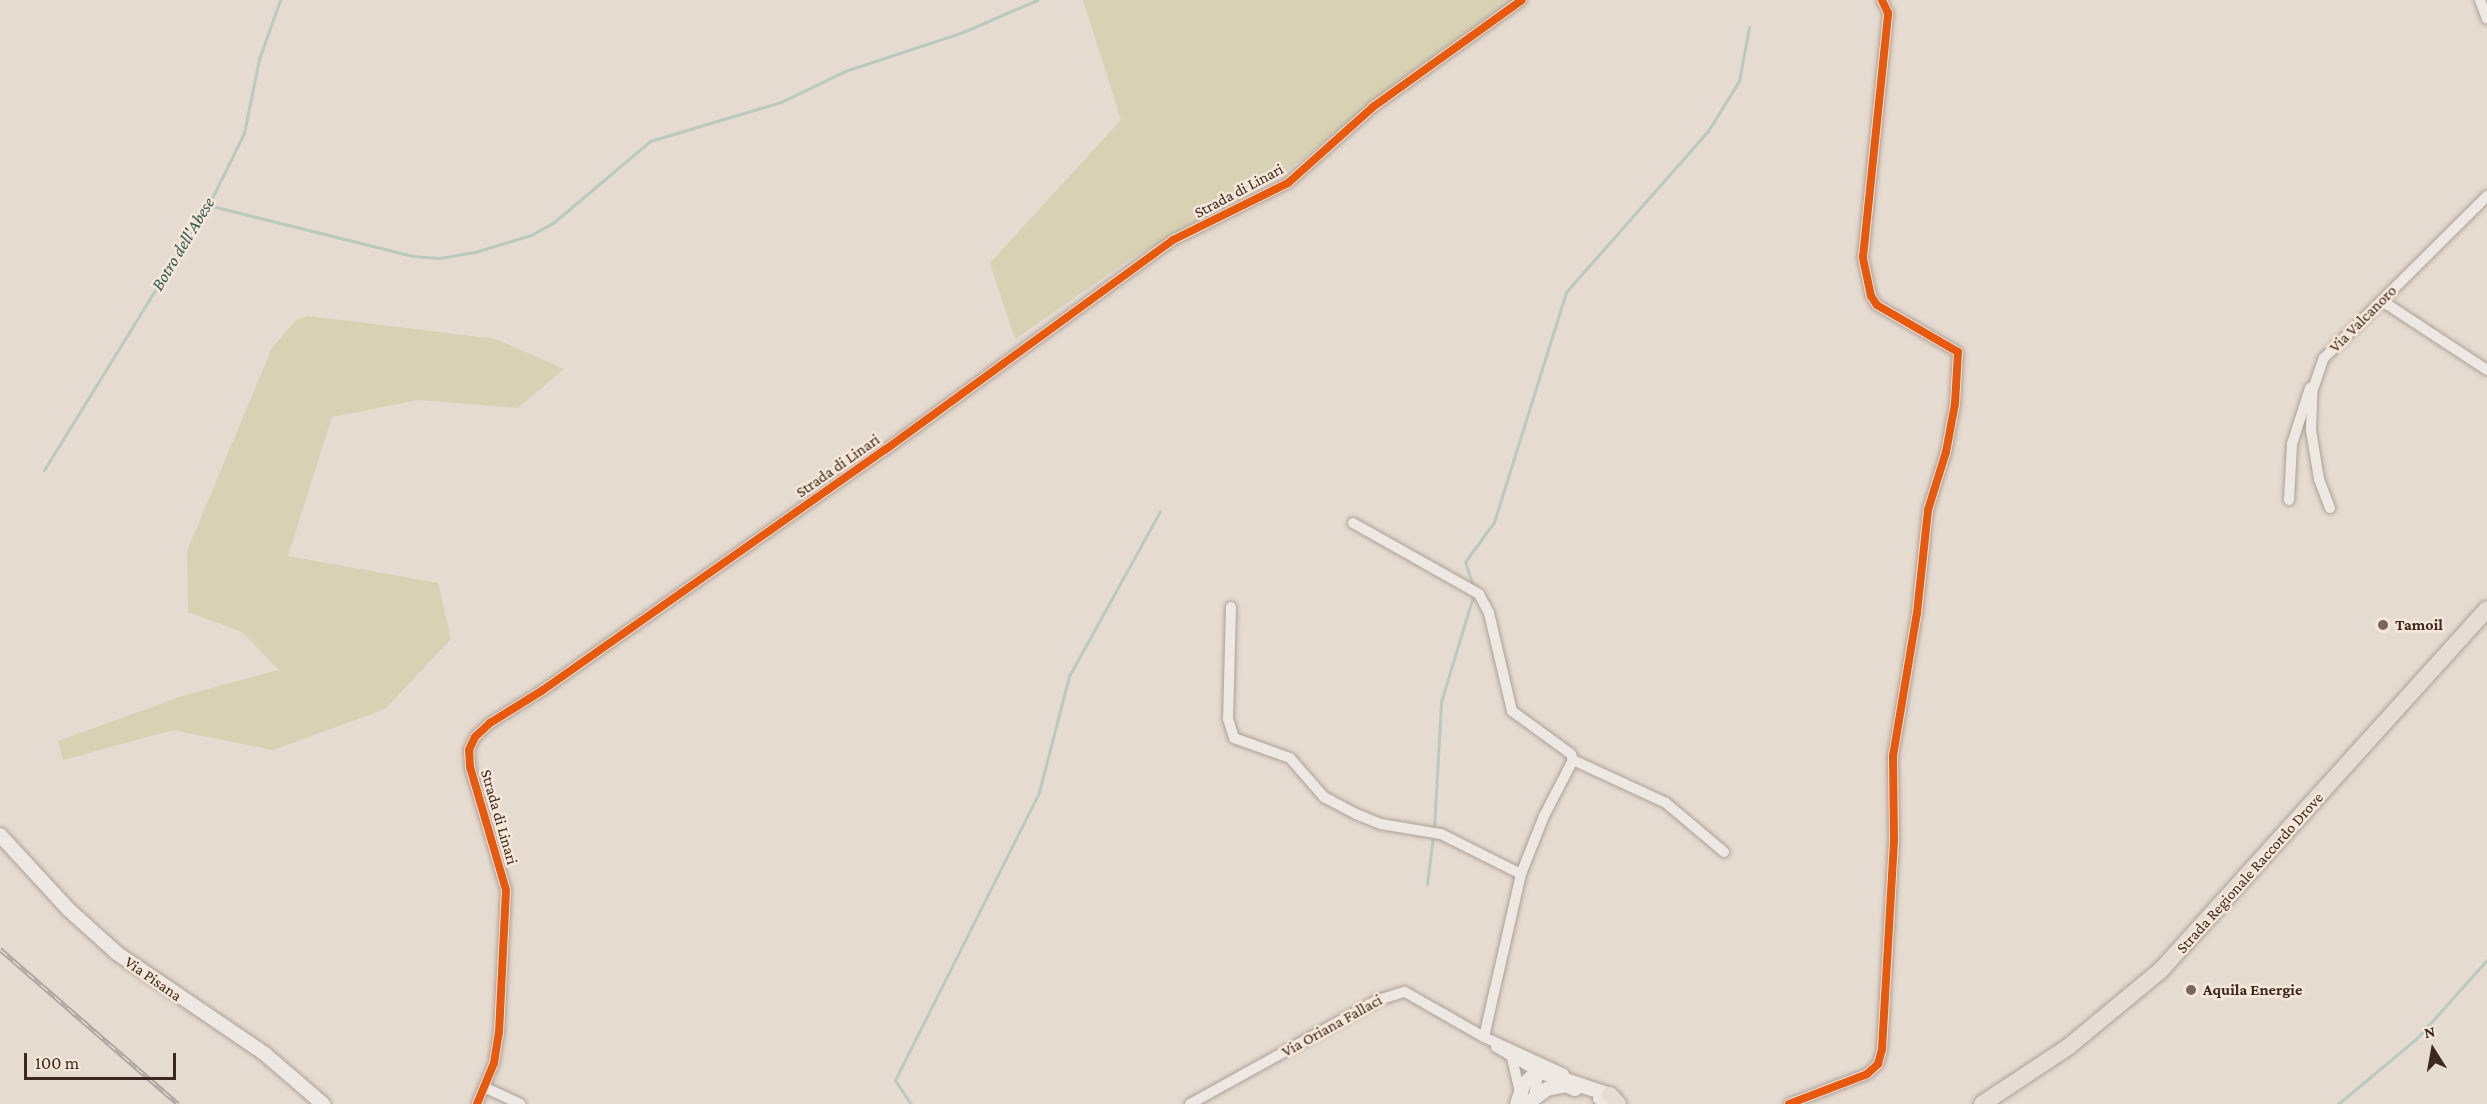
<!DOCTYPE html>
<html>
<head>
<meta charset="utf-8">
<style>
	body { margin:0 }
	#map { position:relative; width:2487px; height:1104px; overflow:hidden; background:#e6dbd0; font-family:"Crimson Pro",serif }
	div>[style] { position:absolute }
	.green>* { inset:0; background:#d8d1b3 }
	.stream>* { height:3px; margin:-1.5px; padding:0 1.5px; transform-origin:1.5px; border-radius:1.5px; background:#bbcabe }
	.roads { filter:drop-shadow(0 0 2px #aba199) drop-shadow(0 0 2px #aba199) }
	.minor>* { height:10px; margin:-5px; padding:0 5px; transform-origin:5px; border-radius:5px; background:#eee8e2 }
	.tertiary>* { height:14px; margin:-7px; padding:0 7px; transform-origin:7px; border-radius:7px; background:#eee8e2 }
	.primary>* { height:16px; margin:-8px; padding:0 8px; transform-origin:8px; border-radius:8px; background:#e5dcd3 }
	.rail>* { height:5px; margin-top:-2.5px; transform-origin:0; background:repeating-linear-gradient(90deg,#f6e7d8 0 9px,#aea7a2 0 18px); box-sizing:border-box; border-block:2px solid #aea7a2 }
	.cycleway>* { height:8px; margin:-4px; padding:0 4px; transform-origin:4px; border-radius:4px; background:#e8590c }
	.dots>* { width:16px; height:16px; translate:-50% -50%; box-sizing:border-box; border:3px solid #f6e7d8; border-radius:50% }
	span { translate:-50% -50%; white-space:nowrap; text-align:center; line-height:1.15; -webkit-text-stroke:5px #f6e7d8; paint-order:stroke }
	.street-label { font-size:16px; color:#3b2820 }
	.poi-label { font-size:16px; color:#3b2820; font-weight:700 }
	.left { translate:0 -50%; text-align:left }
	.water-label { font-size:18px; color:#305a4f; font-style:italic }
	.north { position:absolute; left:2403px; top:1020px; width:60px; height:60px; -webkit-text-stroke:4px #f6e7d8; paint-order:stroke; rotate:349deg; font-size:16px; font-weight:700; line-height:24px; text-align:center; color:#3b2820 }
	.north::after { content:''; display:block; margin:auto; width:21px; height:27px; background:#3b2820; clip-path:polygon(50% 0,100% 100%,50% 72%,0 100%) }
	.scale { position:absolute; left:24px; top:1053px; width:152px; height:27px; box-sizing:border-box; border:3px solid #3b2820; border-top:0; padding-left:8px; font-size:18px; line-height:21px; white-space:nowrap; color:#3b2820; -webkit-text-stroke:4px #f6e7d8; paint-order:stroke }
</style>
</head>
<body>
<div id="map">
	<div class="green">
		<i style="clip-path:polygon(1083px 0,1514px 0,1406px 77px,1277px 179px,1132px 258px,1015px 339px,990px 263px,1121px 120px)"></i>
		<i style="clip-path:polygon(308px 316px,496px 339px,564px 369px,518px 408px,419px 400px,332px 417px,288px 556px,438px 583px,451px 639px,385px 709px,273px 750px,173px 730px,63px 760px,58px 741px,182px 696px,279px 670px,242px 632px,188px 612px,187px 551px,272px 348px,296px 320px)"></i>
	</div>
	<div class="stream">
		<i style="left:208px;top:205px;width:210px;rotate:14deg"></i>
		<i style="left:412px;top:256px;width:28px;rotate:4deg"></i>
		<i style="left:440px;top:258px;width:36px;rotate:-10deg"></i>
		<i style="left:475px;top:252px;width:59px;rotate:-16.9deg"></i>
		<i style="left:531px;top:235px;width:25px;rotate:-29deg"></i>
		<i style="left:553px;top:223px;width:127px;rotate:-40.2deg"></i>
		<i style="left:650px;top:141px;width:137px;rotate:-16.6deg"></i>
		<i style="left:781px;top:102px;width:71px;rotate:-25.8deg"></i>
		<i style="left:845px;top:71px;width:124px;rotate:-18.3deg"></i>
		<i style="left:963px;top:32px;width:81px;rotate:-23.4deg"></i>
		<i style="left:44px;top:470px;width:322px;rotate:-58.3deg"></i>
		<i style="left:213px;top:196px;width:70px;rotate:-63.8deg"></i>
		<i style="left:244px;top:133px;width:76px;rotate:-78.5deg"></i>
		<i style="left:259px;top:59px;width:63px;rotate:-70.4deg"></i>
		<i style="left:1473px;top:586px;width:25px;rotate:-108deg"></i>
		<i style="left:1465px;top:562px;width:49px;rotate:-54.1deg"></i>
		<i style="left:1494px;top:522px;width:241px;rotate:-72.6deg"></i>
		<i style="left:1566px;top:292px;width:215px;rotate:-48.6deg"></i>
		<i style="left:1708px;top:131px;width:59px;rotate:-58.2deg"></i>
		<i style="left:1739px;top:81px;width:55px;rotate:-79.5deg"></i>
		<i style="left:1434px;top:829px;width:127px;rotate:-86.8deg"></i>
		<i style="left:1441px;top:702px;width:108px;rotate:-73.2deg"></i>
		<i style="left:1427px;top:884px;width:48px;rotate:-82.9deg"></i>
		<i style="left:911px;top:1104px;width:29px;rotate:-124deg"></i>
		<i style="left:895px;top:1080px;width:322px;rotate:-63.4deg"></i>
		<i style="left:1039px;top:792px;width:120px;rotate:-75.5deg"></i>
		<i style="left:1069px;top:676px;width:188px;rotate:-61.1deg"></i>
		<i style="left:2338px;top:1104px;width:102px;rotate:-39.8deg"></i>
		<i style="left:2416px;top:1039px;width:106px;rotate:-48.1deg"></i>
	</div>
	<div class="roads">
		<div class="minor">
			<i style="left:2480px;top:0;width:20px;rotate:70deg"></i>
			<i style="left:2382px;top:301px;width:126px;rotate:33.3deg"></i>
			<i style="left:2289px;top:500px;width:56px;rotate:-86.9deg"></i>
			<i style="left:2292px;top:444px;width:59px;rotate:-72.2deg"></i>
			<i style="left:2330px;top:508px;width:31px;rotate:-111deg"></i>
			<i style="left:2319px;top:479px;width:50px;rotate:-99.3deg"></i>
			<i style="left:2311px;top:430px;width:38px;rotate:-88deg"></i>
			<i style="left:2312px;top:392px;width:36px;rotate:-71deg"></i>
			<i style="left:2324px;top:358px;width:230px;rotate:-44.8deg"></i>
			<i style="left:1353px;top:523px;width:145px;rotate:29.4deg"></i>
			<i style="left:1479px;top:594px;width:21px;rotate:62deg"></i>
			<i style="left:1489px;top:613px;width:101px;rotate:76.8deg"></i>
			<i style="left:1512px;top:711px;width:73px;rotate:36.1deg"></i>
			<i style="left:1571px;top:754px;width:6px;rotate:72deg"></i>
			<i style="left:1573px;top:760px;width:63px;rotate:117.4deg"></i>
			<i style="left:1544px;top:816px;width:62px;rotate:111.6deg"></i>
			<i style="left:1231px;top:607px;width:112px;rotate:91.5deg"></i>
			<i style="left:1228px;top:719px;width:20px;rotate:72deg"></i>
			<i style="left:1234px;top:738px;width:59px;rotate:19.7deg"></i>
			<i style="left:1290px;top:758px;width:52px;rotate:48.9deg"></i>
			<i style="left:1324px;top:797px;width:36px;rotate:28deg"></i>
			<i style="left:1356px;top:814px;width:27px;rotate:22deg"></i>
			<i style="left:1381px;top:824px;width:61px;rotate:9.5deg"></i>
			<i style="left:1441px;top:834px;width:89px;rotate:26.6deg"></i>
			<i style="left:1521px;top:874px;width:167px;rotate:102.8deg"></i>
			<i style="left:1573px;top:760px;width:102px;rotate:24.8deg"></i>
			<i style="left:1666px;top:803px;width:76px;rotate:40.2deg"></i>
			<i style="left:1496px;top:1047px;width:53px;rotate:30.4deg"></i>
			<i style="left:1512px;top:1058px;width:35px;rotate:77deg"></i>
			<i style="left:486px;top:1088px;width:38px;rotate:25deg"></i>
			<i style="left:1534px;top:1096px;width:20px;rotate:-79deg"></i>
			<i style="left:1538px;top:1076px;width:9px;rotate:-111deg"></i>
			<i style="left:1598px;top:1099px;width:13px;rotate:23deg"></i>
			<i style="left:477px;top:1104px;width:44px;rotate:-67.5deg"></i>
			<i style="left:494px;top:1063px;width:30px;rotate:-81deg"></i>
			<i style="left:499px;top:1033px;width:143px;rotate:-87.2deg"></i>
			<i style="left:506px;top:890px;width:128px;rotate:-106.3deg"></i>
			<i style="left:470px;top:767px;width:17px;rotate:-93deg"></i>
			<i style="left:469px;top:750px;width:14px;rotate:-65deg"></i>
			<i style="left:475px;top:737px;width:21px;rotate:-43deg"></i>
			<i style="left:490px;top:723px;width:62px;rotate:-31.9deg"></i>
			<i style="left:543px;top:690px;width:418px;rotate:-35.1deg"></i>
			<i style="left:885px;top:450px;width:356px;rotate:-36.1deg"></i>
			<i style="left:1173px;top:240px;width:128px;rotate:-26.4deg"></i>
			<i style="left:1288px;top:183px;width:114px;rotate:-41.8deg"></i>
			<i style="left:1373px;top:107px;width:183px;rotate:-35.7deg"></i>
			<i style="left:1190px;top:1104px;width:215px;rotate:-29deg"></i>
			<i style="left:1378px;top:1000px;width:28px;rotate:-17deg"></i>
			<i style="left:1405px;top:992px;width:91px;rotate:29.7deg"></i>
			<i style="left:1484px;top:1037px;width:88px;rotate:24.8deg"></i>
			<i style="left:1789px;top:1104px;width:84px;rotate:-21deg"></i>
			<i style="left:1867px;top:1074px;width:15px;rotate:-42deg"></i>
			<i style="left:1878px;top:1064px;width:16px;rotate:-75deg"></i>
			<i style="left:1882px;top:1049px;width:210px;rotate:-86.7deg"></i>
			<i style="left:1894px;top:839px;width:83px;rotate:-90.7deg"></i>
			<i style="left:1893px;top:756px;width:145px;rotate:-80.5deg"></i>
			<i style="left:1917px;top:613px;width:104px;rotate:-83.9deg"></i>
			<i style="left:1928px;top:510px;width:61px;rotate:-72.8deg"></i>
			<i style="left:1946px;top:452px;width:49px;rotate:-79.4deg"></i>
			<i style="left:1955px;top:404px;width:52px;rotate:-86.7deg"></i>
			<i style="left:1958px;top:352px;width:94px;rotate:-149.9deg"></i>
			<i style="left:1877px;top:305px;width:11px;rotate:-124deg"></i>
			<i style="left:1871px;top:296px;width:40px;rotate:-102deg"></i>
			<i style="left:1863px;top:257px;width:245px;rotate:-84.1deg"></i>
			<i style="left:1888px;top:13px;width:14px;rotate:-115deg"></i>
		</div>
		<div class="tertiary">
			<i style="left:0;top:835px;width:100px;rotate:47.4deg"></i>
			<i style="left:68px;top:909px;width:67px;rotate:42deg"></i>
			<i style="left:118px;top:954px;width:178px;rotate:34.2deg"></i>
			<i style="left:265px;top:1054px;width:77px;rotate:40.8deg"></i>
			<i style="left:1517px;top:1104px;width:21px;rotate:-71deg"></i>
			<i style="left:1524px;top:1084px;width:19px;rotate:-43deg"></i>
			<i style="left:1538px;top:1071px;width:76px;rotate:18.4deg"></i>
			<i style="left:1527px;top:1104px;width:25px;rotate:-37deg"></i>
			<i style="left:1547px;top:1089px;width:19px;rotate:-12deg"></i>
			<i style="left:1566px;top:1085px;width:10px;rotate:24deg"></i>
		</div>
		<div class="primary">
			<i style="left:1610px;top:1095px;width:12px;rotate:48deg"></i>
			<i style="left:1982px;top:1104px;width:103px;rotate:-33.5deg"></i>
			<i style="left:2068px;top:1047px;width:121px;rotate:-39.6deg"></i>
			<i style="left:2161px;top:970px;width:486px;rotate:-47.9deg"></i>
		</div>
	</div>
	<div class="rail">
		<i style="left:0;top:949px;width:236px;rotate:41deg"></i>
	</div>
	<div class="cycleway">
		<i style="left:477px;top:1104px;width:44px;rotate:-67.5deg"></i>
		<i style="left:494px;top:1063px;width:30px;rotate:-81deg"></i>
		<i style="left:499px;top:1033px;width:143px;rotate:-87.2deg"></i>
		<i style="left:506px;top:890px;width:128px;rotate:-106.3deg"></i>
		<i style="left:470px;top:767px;width:17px;rotate:-93deg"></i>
		<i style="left:469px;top:750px;width:14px;rotate:-65deg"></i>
		<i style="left:475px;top:737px;width:21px;rotate:-43deg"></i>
		<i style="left:490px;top:723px;width:62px;rotate:-31.9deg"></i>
		<i style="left:543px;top:690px;width:418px;rotate:-35.1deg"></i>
		<i style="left:885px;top:450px;width:356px;rotate:-36.1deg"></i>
		<i style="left:1173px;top:240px;width:128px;rotate:-26.4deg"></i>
		<i style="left:1288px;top:183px;width:114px;rotate:-41.8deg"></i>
		<i style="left:1373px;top:107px;width:183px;rotate:-35.7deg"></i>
		<i style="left:1789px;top:1104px;width:84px;rotate:-21deg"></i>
		<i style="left:1867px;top:1074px;width:15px;rotate:-42deg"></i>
		<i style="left:1878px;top:1064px;width:16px;rotate:-75deg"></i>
		<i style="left:1882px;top:1049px;width:210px;rotate:-86.7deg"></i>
		<i style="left:1894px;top:839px;width:83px;rotate:-90.7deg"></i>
		<i style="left:1893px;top:756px;width:145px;rotate:-80.5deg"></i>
		<i style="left:1917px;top:613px;width:104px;rotate:-83.9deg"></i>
		<i style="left:1928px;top:510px;width:61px;rotate:-72.8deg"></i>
		<i style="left:1946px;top:452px;width:49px;rotate:-79.4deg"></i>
		<i style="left:1955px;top:404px;width:52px;rotate:-86.7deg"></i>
		<i style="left:1958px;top:352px;width:94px;rotate:-149.9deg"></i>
		<i style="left:1877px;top:305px;width:11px;rotate:-124deg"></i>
		<i style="left:1871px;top:296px;width:40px;rotate:-102deg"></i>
		<i style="left:1863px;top:257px;width:245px;rotate:-84.1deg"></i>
		<i style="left:1888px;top:13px;width:14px;rotate:-115deg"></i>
	</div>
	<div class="dots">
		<i style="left:2383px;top:625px;background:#77675e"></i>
		<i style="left:2191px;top:990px;background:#77675e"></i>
	</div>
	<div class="street-label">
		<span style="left:1239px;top:191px;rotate:-28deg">Strada di Linari</span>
		<span style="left:2363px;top:319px;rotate:-45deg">Via Valcanoro</span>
		<span style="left:838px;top:466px;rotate:-35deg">Strada di Linari</span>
		<span style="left:499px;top:817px;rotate:74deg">Strada di Linari</span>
		<span style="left:2250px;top:873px;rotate:-48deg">Strada Regionale Raccordo Drove</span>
		<span style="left:153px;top:979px;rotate:35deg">Via Pisana</span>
		<span style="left:1332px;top:1026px;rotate:-29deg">Via Oriana Fallaci</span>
	</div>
	<div class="poi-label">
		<span class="left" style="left:2395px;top:625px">Tamoil</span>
		<span class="left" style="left:2203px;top:990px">Aquila Energie</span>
	</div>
	<div class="water-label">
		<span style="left:183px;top:244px;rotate:-59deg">Botro dell'Abese</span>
	</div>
	<div class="north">N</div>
	<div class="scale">100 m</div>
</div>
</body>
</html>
